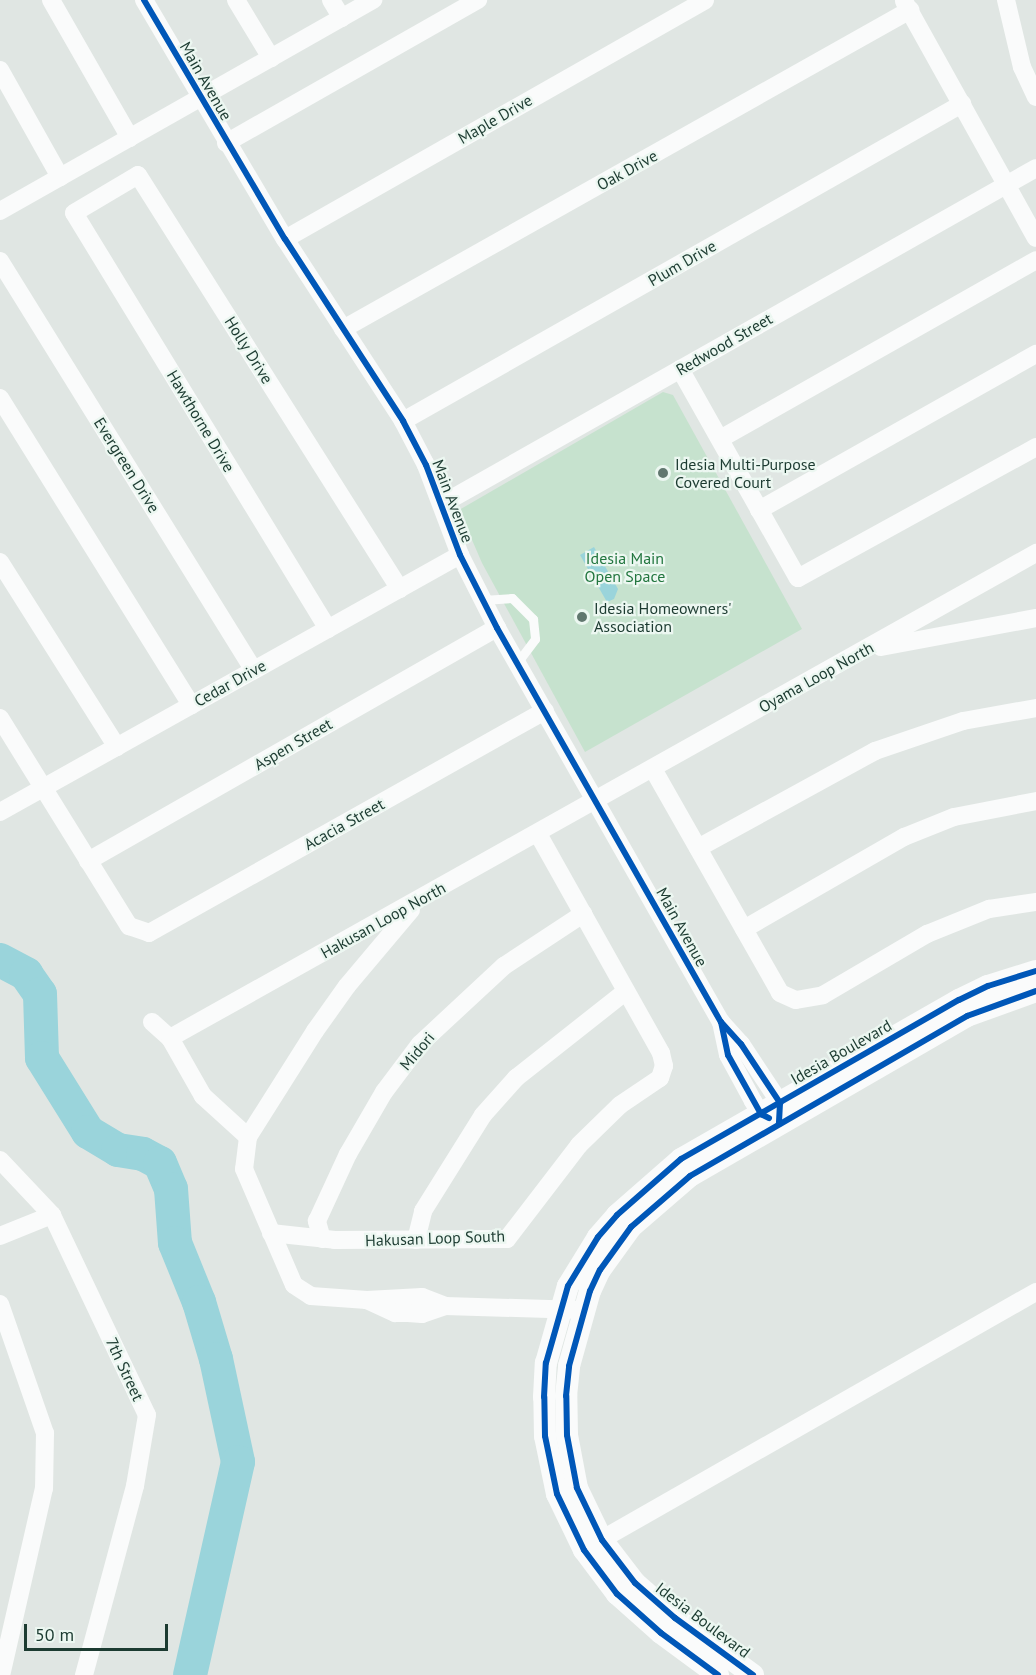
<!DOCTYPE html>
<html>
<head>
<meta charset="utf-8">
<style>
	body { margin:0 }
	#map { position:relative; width:1036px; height:1675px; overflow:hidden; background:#e0e6e3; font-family:"PT Sans",sans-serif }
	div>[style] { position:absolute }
	.green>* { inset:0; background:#c6e2ce }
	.water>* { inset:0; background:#9ad4db }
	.river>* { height:34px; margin:-17px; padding:0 17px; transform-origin:17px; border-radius:17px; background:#9ad4db }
	.service>* { height:9px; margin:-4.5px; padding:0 4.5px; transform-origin:4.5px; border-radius:4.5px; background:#fafbfb }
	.minor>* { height:18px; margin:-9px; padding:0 9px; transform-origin:9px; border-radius:9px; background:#fafbfb }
	.tertiary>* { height:22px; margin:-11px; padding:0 11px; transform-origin:11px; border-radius:11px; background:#fafbfb }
	.cycleway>* { height:6px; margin:-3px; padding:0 3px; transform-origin:3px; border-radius:3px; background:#0057b8 }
	.dots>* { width:16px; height:16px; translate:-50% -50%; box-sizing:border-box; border:3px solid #ecf7f1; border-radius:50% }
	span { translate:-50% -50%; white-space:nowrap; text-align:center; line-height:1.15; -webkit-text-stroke:4.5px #ecf7f1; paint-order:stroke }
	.street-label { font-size:16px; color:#1c3b31 }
	.poi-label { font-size:16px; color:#1c3b31 }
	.left { translate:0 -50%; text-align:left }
	.park-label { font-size:16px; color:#22763f }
	.scale { position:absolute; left:24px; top:1624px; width:144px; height:27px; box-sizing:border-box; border:3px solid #1c3b31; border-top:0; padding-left:8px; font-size:18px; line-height:21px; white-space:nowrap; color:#1c3b31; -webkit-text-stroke:4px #ecf7f1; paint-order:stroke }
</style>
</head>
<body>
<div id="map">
	<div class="green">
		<i style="clip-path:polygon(663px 392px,673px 395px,802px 629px,585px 752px,482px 563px,459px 510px)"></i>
	</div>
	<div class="water">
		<i style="clip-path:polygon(594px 547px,618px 589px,614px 599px,607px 602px,580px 555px)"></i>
	</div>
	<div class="river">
		<i style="left:0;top:960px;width:30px;rotate:28deg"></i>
		<i style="left:26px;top:974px;width:24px;rotate:55deg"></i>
		<i style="left:40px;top:994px;width:64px;rotate:88.2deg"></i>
		<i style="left:42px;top:1058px;width:87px;rotate:58.1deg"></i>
		<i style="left:88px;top:1132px;width:35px;rotate:31deg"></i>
		<i style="left:118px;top:1150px;width:25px;rotate:9deg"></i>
		<i style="left:143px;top:1154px;width:19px;rotate:28deg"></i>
		<i style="left:160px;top:1163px;width:28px;rotate:67deg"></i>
		<i style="left:171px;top:1189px;width:54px;rotate:85.8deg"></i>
		<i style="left:175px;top:1243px;width:64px;rotate:67.9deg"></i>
		<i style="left:199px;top:1302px;width:59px;rotate:73.4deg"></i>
		<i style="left:216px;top:1359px;width:105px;rotate:77.9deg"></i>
		<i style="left:238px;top:1462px;width:218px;rotate:102.7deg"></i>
	</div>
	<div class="service">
		<i style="left:483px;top:600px;width:29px;rotate:-4deg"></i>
		<i style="left:512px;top:598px;width:30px;rotate:45deg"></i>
		<i style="left:533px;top:619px;width:20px;rotate:84deg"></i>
		<i style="left:535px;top:639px;width:30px;rotate:127deg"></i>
	</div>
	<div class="minor">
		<i style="left:51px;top:0;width:159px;rotate:60.2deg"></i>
		<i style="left:144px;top:0;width:277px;rotate:59.5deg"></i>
		<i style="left:285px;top:239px;width:217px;rotate:57deg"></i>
		<i style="left:403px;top:421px;width:50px;rotate:62.4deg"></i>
		<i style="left:426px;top:465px;width:96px;rotate:69.3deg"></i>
		<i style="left:460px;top:555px;width:82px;rotate:63.1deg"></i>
		<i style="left:497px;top:628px;width:453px;rotate:60.4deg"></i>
		<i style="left:721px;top:1022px;width:30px;rotate:48deg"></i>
		<i style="left:741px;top:1044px;width:71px;rotate:56.5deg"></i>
		<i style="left:780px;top:1103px;width:21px;rotate:93deg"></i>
		<i style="left:779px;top:1124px;width:21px;rotate:-151deg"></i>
		<i style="left:761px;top:1114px;width:15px;rotate:-122deg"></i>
		<i style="left:753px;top:1101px;width:52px;rotate:-118.5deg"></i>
		<i style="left:728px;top:1055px;width:34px;rotate:-102deg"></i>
		<i style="left:236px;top:0;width:68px;rotate:58.9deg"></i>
		<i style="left:331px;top:0;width:21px;rotate:59deg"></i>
		<i style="left:1006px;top:0;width:69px;rotate:76.6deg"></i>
		<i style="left:1022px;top:67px;width:33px;rotate:65deg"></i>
		<i style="left:904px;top:1px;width:271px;rotate:60.9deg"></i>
		<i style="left:0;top:70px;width:123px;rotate:60.7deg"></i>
		<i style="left:226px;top:143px;width:290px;rotate:-29.6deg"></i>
		<i style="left:0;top:211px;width:429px;rotate:-29.5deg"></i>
		<i style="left:285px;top:239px;width:483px;rotate:-29.6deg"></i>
		<i style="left:0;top:261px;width:481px;rotate:58.2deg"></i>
		<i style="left:343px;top:329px;width:651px;rotate:-29.36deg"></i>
		<i style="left:680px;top:369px;width:240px;rotate:60.6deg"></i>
		<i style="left:798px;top:578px;width:272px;rotate:-28.8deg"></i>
		<i style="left:0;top:398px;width:362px;rotate:58.1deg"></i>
		<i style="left:403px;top:421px;width:643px;rotate:-29.56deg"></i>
		<i style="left:720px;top:439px;width:363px;rotate:-29.5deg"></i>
		<i style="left:442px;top:504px;width:682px;rotate:-29.49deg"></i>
		<i style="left:759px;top:510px;width:318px;rotate:-29.4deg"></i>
		<i style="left:0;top:562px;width:219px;rotate:57.7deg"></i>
		<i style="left:328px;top:629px;width:487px;rotate:-121.4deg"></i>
		<i style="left:74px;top:213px;width:74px;rotate:-30.7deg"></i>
		<i style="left:138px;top:175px;width:490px;rotate:57.7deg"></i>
		<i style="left:881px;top:647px;width:158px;rotate:-10.6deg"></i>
		<i style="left:0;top:718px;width:245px;rotate:58.2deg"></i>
		<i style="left:129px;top:926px;width:21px;rotate:19deg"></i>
		<i style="left:149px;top:933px;width:454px;rotate:-29.3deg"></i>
		<i style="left:653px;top:769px;width:257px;rotate:60.4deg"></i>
		<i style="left:780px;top:993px;width:17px;rotate:24deg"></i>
		<i style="left:796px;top:1000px;width:27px;rotate:-10deg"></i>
		<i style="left:823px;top:995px;width:121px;rotate:-30.4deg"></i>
		<i style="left:927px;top:934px;width:67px;rotate:-22deg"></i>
		<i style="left:989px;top:909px;width:48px;rotate:-8.5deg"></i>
		<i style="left:0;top:812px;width:527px;rotate:-29.19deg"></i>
		<i style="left:698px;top:848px;width:202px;rotate:-28.7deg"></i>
		<i style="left:875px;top:751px;width:93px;rotate:-18.8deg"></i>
		<i style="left:963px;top:721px;width:74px;rotate:-10.1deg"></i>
		<i style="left:88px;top:861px;width:471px;rotate:-29.7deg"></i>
		<i style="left:411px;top:910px;width:99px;rotate:130.1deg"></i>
		<i style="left:347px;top:986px;width:55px;rotate:125.4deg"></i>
		<i style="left:315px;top:1031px;width:125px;rotate:122.3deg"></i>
		<i style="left:248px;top:1137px;width:32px;rotate:97deg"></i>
		<i style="left:244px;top:1169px;width:126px;rotate:66.7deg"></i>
		<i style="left:294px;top:1285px;width:20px;rotate:33deg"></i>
		<i style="left:311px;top:1296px;width:56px;rotate:4.1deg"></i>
		<i style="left:367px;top:1300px;width:55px;rotate:-3.1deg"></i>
		<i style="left:422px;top:1297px;width:25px;rotate:21deg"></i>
		<i style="left:744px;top:929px;width:185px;rotate:-29.9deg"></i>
		<i style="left:904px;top:837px;width:54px;rotate:-21.8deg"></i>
		<i style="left:954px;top:817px;width:84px;rotate:-11deg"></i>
		<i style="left:152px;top:1022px;width:24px;rotate:42deg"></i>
		<i style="left:170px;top:1038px;width:67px;rotate:60.4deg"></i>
		<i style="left:203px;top:1096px;width:61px;rotate:42.3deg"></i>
		<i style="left:170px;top:1038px;width:993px;rotate:-29.25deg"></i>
		<i style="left:0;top:1160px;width:76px;rotate:46.6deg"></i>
		<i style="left:52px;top:1215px;width:221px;rotate:64.6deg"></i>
		<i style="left:147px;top:1415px;width:72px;rotate:99.6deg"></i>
		<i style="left:135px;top:1486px;width:196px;rotate:105.1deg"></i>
		<i style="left:271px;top:1233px;width:64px;rotate:6.2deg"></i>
		<i style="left:335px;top:1240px;width:172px;rotate:-0.3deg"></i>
		<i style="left:507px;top:1239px;width:118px;rotate:-52.5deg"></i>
		<i style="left:579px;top:1145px;width:57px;rotate:-44.3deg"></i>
		<i style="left:620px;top:1105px;width:48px;rotate:-34deg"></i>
		<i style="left:660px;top:1078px;width:13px;rotate:-72deg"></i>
		<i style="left:664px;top:1066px;width:13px;rotate:-103deg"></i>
		<i style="left:661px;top:1053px;width:251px;rotate:-119.3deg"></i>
		<i style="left:0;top:1236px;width:56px;rotate:-22deg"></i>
		<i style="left:322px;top:1239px;width:19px;rotate:-106deg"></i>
		<i style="left:317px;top:1221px;width:74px;rotate:-65.2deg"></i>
		<i style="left:348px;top:1154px;width:72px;rotate:-59.9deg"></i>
		<i style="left:384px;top:1092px;width:60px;rotate:-53.1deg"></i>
		<i style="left:420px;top:1044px;width:115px;rotate:-42.9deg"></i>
		<i style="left:504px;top:966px;width:95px;rotate:-33.4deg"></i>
		<i style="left:416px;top:1240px;width:30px;rotate:-76deg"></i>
		<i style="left:423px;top:1211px;width:113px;rotate:-58deg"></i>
		<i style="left:483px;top:1115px;width:50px;rotate:-48.3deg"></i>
		<i style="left:516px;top:1078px;width:140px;rotate:-38.3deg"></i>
		<i style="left:367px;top:1300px;width:31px;rotate:25deg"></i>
		<i style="left:395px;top:1313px;width:13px"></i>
		<i style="left:408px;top:1313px;width:14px;rotate:4deg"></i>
		<i style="left:422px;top:1314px;width:24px;rotate:-19deg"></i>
		<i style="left:445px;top:1306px;width:137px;rotate:1.7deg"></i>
		<i style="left:0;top:1304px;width:137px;rotate:70.8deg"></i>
		<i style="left:45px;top:1433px;width:55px;rotate:91deg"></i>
		<i style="left:44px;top:1488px;width:192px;rotate:102.9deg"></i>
		<i style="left:592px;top:1545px;width:511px;rotate:-29.68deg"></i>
	</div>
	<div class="tertiary">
		<i style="left:718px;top:1675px;width:71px;rotate:-143.6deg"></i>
		<i style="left:661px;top:1633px;width:59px;rotate:-138.4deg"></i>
		<i style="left:617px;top:1594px;width:55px;rotate:-126.9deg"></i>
		<i style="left:584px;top:1550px;width:62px;rotate:-115.7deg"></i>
		<i style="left:557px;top:1494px;width:59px;rotate:-101.7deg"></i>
		<i style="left:545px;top:1436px;width:39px;rotate:-91deg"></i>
		<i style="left:544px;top:1397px;width:34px;rotate:-87deg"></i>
		<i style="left:546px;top:1363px;width:80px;rotate:-74.1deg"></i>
		<i style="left:568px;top:1286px;width:57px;rotate:-58.5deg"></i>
		<i style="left:598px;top:1237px;width:29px;rotate:-49deg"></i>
		<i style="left:617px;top:1215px;width:85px;rotate:-41.2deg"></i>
		<i style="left:681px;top:1159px;width:320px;rotate:-29.8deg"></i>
		<i style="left:959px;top:1000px;width:32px;rotate:-26deg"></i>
		<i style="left:988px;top:986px;width:50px;rotate:-17.4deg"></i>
		<i style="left:753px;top:1675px;width:97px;rotate:-143.8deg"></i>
		<i style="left:675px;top:1618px;width:53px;rotate:-138.8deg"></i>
		<i style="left:635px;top:1583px;width:54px;rotate:-127.5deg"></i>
		<i style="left:602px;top:1540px;width:58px;rotate:-115.7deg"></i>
		<i style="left:577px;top:1488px;width:54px;rotate:-100.7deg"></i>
		<i style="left:567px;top:1435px;width:39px;rotate:-91deg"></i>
		<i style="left:566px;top:1396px;width:30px;rotate:-84deg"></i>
		<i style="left:569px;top:1366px;width:78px;rotate:-74.4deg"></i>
		<i style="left:590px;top:1291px;width:23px;rotate:-65deg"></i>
		<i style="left:600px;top:1270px;width:53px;rotate:-54.2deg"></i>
		<i style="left:631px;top:1227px;width:78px;rotate:-40.8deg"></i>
		<i style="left:690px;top:1176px;width:320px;rotate:-30deg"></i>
		<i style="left:967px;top:1016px;width:73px;rotate:-19.9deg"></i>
	</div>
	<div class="cycleway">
		<i style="left:144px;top:0;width:277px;rotate:59.5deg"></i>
		<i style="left:285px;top:239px;width:217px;rotate:57deg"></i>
		<i style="left:403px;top:421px;width:50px;rotate:62.4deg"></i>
		<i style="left:426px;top:465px;width:96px;rotate:69.3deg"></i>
		<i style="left:460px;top:555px;width:82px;rotate:63.1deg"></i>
		<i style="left:497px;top:628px;width:453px;rotate:60.4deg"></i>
		<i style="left:721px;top:1022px;width:30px;rotate:48deg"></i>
		<i style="left:741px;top:1044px;width:71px;rotate:56.5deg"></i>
		<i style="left:780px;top:1103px;width:21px;rotate:93deg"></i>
		<i style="left:721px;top:1022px;width:34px;rotate:78deg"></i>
		<i style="left:728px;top:1055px;width:68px;rotate:60.8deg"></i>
		<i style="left:761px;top:1114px;width:9px;rotate:27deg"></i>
		<i style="left:718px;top:1675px;width:71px;rotate:-143.6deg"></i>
		<i style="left:661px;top:1633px;width:59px;rotate:-138.4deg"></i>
		<i style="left:617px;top:1594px;width:55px;rotate:-126.9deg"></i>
		<i style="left:584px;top:1550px;width:62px;rotate:-115.7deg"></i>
		<i style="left:557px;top:1494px;width:59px;rotate:-101.7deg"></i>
		<i style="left:545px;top:1436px;width:39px;rotate:-91deg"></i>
		<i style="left:544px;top:1397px;width:34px;rotate:-87deg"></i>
		<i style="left:546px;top:1363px;width:80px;rotate:-74.1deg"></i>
		<i style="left:568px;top:1286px;width:57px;rotate:-58.5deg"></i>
		<i style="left:598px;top:1237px;width:29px;rotate:-49deg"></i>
		<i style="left:617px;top:1215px;width:85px;rotate:-41.2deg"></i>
		<i style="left:681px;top:1159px;width:320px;rotate:-29.8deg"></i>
		<i style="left:959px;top:1000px;width:32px;rotate:-26deg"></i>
		<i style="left:988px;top:986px;width:50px;rotate:-17.4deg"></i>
		<i style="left:753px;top:1675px;width:97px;rotate:-143.8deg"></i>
		<i style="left:675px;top:1618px;width:53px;rotate:-138.8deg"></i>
		<i style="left:635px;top:1583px;width:54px;rotate:-127.5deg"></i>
		<i style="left:602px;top:1540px;width:58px;rotate:-115.7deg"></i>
		<i style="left:577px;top:1488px;width:54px;rotate:-100.7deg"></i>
		<i style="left:567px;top:1435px;width:39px;rotate:-91deg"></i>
		<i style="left:566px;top:1396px;width:30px;rotate:-84deg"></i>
		<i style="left:569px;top:1366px;width:78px;rotate:-74.4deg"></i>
		<i style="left:590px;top:1291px;width:23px;rotate:-65deg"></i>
		<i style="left:600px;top:1270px;width:53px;rotate:-54.2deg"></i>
		<i style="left:631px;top:1227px;width:78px;rotate:-40.8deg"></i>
		<i style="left:690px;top:1176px;width:320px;rotate:-30deg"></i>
		<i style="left:967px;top:1016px;width:73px;rotate:-19.9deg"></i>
	</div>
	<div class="dots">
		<i style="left:663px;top:473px;background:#61776f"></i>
		<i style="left:582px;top:617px;background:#61776f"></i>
	</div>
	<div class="street-label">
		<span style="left:206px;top:81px;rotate:60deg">Main Avenue</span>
		<span style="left:495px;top:119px;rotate:-30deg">Maple Drive</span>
		<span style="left:627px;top:170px;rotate:-29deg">Oak Drive</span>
		<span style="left:682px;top:263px;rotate:-30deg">Plum Drive</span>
		<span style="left:724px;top:344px;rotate:-30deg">Redwood Street</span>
		<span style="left:249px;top:350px;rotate:58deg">Holly Drive</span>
		<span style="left:201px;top:421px;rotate:59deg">Hawthorne Drive</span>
		<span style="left:127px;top:465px;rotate:58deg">Evergreen Drive</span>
		<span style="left:453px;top:501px;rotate:69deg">Main Avenue</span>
		<span style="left:816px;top:677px;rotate:-29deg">Oyama Loop North</span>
		<span style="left:230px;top:683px;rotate:-29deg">Cedar Drive</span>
		<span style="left:293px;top:744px;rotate:-30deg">Aspen Street</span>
		<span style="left:344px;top:824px;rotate:-29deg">Acacia Street</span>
		<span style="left:383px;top:920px;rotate:-29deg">Hakusan Loop North</span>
		<span style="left:682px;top:927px;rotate:61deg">Main Avenue</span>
		<span style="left:417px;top:1051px;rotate:-50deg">Midori</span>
		<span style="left:841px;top:1052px;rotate:-30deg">Idesia Boulevard</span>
		<span style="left:435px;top:1238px;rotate:-2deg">Hakusan Loop South</span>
		<span style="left:125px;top:1369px;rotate:65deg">7th Street</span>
		<span style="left:703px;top:1620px;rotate:37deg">Idesia Boulevard</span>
	</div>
	<div class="poi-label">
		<span class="left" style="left:675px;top:473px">Idesia Multi-Purpose<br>Covered Court</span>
		<span class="left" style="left:594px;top:617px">Idesia Homeowners'<br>Association</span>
	</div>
	<div class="park-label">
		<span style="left:625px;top:567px">Idesia Main<br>Open Space</span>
	</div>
	<div class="scale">50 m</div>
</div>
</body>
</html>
